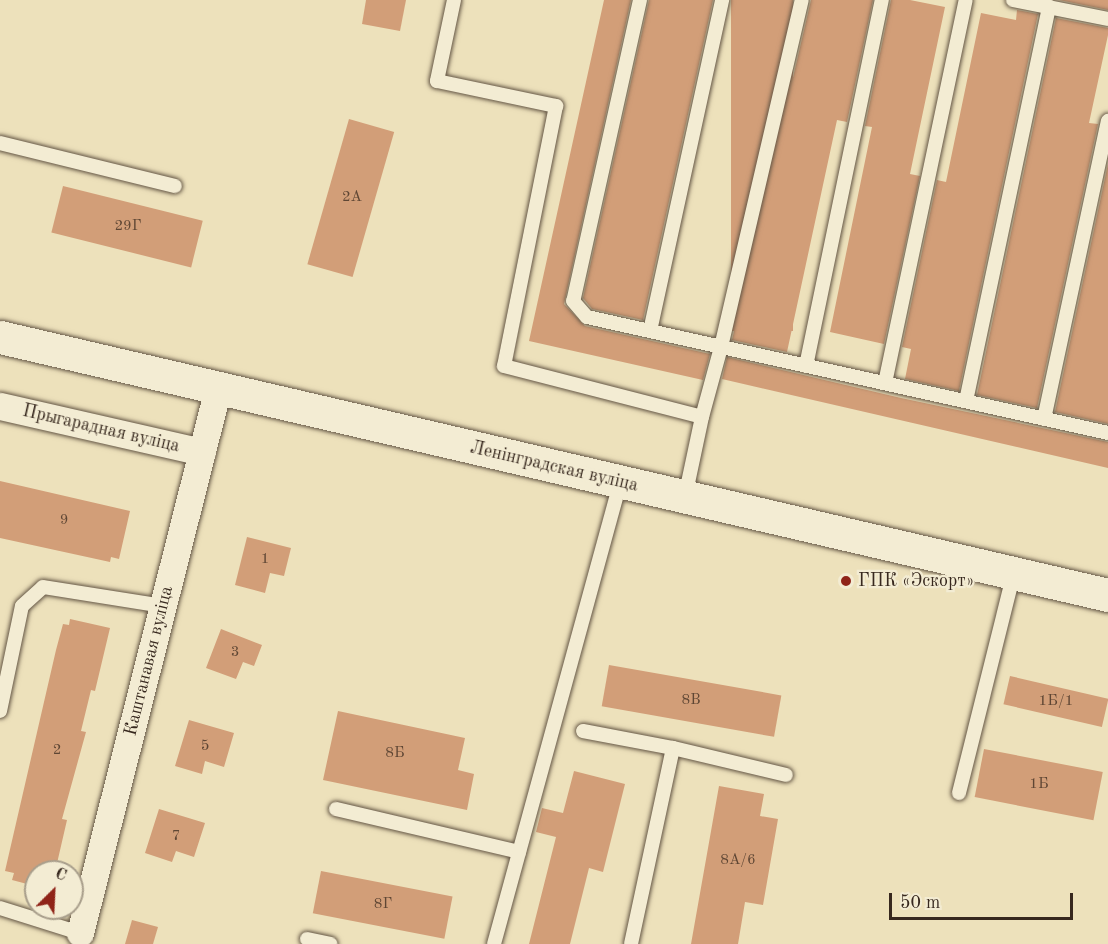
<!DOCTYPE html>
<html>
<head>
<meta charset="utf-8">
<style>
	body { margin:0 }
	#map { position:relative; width:1108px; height:944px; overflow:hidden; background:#ede1bb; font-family:"Old Standard TT",serif }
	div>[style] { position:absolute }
	.building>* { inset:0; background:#d29e78; transform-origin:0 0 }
	.roads { filter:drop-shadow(0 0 2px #645645) drop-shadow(0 0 2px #645645) }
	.service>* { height:14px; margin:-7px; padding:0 7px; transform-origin:7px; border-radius:7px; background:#f3ecd3 }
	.minor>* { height:27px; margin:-13.5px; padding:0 13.5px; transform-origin:13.5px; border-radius:13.5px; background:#f3ecd3 }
	.secondary>* { height:33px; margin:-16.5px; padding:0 16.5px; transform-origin:16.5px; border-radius:16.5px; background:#f3ecd3 }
	.dots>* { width:16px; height:16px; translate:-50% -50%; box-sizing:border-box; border:3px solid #f3ecd3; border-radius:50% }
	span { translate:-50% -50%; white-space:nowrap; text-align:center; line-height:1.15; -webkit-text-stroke:4.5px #f3ecd3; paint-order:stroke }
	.number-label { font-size:15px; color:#5e4634 }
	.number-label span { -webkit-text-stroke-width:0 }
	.street-label { font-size:18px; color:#37281e }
	.poi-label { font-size:18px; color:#37281e }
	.left { translate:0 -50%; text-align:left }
	.north { position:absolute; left:24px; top:860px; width:60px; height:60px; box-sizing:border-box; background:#f3ecd3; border:2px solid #a89e8b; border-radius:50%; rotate:24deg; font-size:16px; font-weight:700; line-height:24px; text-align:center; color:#37281e }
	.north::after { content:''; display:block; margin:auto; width:21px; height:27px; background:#8f2418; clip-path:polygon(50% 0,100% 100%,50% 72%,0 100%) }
	.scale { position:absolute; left:889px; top:893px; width:184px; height:27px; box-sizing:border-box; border:3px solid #37281e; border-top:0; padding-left:8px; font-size:18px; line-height:21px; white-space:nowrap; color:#37281e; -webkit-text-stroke:4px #f3ecd3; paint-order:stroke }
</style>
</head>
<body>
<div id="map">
	<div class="building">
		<i style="clip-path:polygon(366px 0,406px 0,400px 31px,362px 24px)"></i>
		<i style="clip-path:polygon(604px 0,631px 0,564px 304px,585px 326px,710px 354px,703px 380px,529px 341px)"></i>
		<i style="clip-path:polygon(649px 0,713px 0,643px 320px,592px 309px,583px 298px)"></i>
		<i style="left:731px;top:0;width:62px;height:331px"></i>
		<i style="clip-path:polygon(811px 0,873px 0,847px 122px,837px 120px,787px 352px,732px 340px)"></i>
		<i style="clip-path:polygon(891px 0,910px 0,945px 7px,910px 174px,920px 176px,884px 344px,830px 332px,872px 127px,865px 126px)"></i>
		<i style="clip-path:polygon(1059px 0,1108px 0,1108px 10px)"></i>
		<i style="clip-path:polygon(1017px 10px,1038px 14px,959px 391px,905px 379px,911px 349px,902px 347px,937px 180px,946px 182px,981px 13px,1016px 20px)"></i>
		<i style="clip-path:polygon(1056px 18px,1108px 28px,1108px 35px,1089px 123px,1098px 124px,1037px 408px,977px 395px)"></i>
		<i style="left:349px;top:119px;width:47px;height:151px;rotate:16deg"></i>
		<i style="clip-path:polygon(1108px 164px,1108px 424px,1055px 412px)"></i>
		<i style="left:63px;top:186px;width:144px;height:48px;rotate:14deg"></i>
		<i style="clip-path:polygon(727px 357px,901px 398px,1108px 442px,1108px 468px,722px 379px)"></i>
		<i style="clip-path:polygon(0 481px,130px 511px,119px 559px,111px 557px,110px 562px,0 538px)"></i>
		<i style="clip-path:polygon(247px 537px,291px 548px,284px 576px,270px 573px,265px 593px,235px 585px)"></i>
		<i style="clip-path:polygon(70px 619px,110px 628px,95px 691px,91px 690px,81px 731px,86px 732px,62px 819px,67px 820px,55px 872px,36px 872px,36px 881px,32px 880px,31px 885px,12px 880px,14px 873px,5px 871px,56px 650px,63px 624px,69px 625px)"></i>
		<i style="clip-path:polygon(221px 629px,262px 645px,254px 666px,243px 662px,236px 679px,206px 668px)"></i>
		<i style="left:609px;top:665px;width:175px;height:42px;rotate:10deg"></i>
		<i style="left:1010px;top:676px;width:101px;height:29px;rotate:13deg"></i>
		<i style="clip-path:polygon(338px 711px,465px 738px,458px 770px,474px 774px,467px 810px,323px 780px)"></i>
		<i style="clip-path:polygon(189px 720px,234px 733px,224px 767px,205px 761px,202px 774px,175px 766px)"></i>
		<i style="left:984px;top:749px;width:121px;height:49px;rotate:11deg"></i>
		<i style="clip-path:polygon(574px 771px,625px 784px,603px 872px,589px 868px,570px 944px,529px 944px,556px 837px,536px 832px,542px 808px,563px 813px)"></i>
		<i style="clip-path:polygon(719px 786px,764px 794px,760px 816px,778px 819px,763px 905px,745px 902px,738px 944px,691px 944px)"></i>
		<i style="clip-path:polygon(159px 809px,205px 823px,194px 857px,176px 851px,172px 862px,145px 853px)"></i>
		<i style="left:321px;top:871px;width:134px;height:43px;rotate:11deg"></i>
		<i style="clip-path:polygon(132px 920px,158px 927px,153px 944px,125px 944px)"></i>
	</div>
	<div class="roads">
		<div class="service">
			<i style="left:454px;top:0;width:83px;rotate:101.9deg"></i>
			<i style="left:437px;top:81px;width:122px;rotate:11.9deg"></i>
			<i style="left:556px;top:106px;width:265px;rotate:101.3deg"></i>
			<i style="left:504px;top:366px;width:204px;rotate:14.4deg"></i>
			<i style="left:702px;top:417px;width:82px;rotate:102deg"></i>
			<i style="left:640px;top:0;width:308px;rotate:102.5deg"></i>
			<i style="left:573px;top:301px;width:21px;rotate:49deg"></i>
			<i style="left:587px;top:317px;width:534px;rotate:12.55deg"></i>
			<i style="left:1013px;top:0;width:97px;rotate:11.3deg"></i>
			<i style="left:0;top:143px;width:180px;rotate:13.8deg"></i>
			<i style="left:650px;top:331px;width:339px;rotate:-77.7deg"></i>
			<i style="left:806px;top:366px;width:374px;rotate:-78.3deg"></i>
			<i style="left:885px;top:383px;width:391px;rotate:-78.1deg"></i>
			<i style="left:966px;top:401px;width:403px;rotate:-78.1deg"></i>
			<i style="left:702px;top:417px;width:73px;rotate:-74.8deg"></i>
			<i style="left:721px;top:347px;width:356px;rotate:-76.9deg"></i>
			<i style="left:1044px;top:419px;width:305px;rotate:-77.9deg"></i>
			<i style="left:0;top:711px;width:107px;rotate:-78.2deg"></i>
			<i style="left:22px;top:606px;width:28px;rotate:-42deg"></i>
			<i style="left:43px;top:587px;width:121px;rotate:9deg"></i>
			<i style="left:583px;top:731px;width:92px;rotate:10.7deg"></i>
			<i style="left:673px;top:748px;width:200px;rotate:102.1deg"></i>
			<i style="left:673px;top:748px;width:116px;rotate:13.4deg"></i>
			<i style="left:959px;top:793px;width:227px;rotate:-76deg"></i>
			<i style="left:336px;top:809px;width:188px;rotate:13.2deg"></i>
			<i style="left:0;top:908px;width:84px;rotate:17.4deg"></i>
			<i style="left:307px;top:939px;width:24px;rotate:12deg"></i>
			<i style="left:494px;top:944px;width:479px;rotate:-74.7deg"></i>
		</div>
		<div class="minor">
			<i style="left:0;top:406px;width:207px;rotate:12.8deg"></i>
			<i style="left:80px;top:933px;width:562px;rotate:-75.79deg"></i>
		</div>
		<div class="secondary">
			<i style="left:0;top:337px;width:1138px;rotate:13.11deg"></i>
		</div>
	</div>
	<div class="dots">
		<i style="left:846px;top:581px;background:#8f2418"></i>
	</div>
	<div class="number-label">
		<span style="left:352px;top:198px">2А</span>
		<span style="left:128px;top:227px">29Г</span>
		<span style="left:64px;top:521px">9</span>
		<span style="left:265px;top:560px">1</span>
		<span style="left:235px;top:653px">3</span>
		<span style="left:691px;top:701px">8В</span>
		<span style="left:1056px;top:702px">1Б/1</span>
		<span style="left:205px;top:747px">5</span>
		<span style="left:57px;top:751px">2</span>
		<span style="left:395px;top:754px">8Б</span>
		<span style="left:1039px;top:785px">1Б</span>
		<span style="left:176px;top:837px">7</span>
		<span style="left:738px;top:861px">8А/6</span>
		<span style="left:383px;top:905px">8Г</span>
	</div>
	<div class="street-label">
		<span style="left:101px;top:429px;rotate:13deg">Прыгарадная вуліца</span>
		<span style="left:554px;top:467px;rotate:13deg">Ленінградская вуліца</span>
		<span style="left:149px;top:661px;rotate:-76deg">Каштанавая вуліца</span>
	</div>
	<div class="poi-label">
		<span class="left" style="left:858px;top:581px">ГПК «Эскорт»</span>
	</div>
	<div class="north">С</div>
	<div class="scale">50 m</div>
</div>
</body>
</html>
